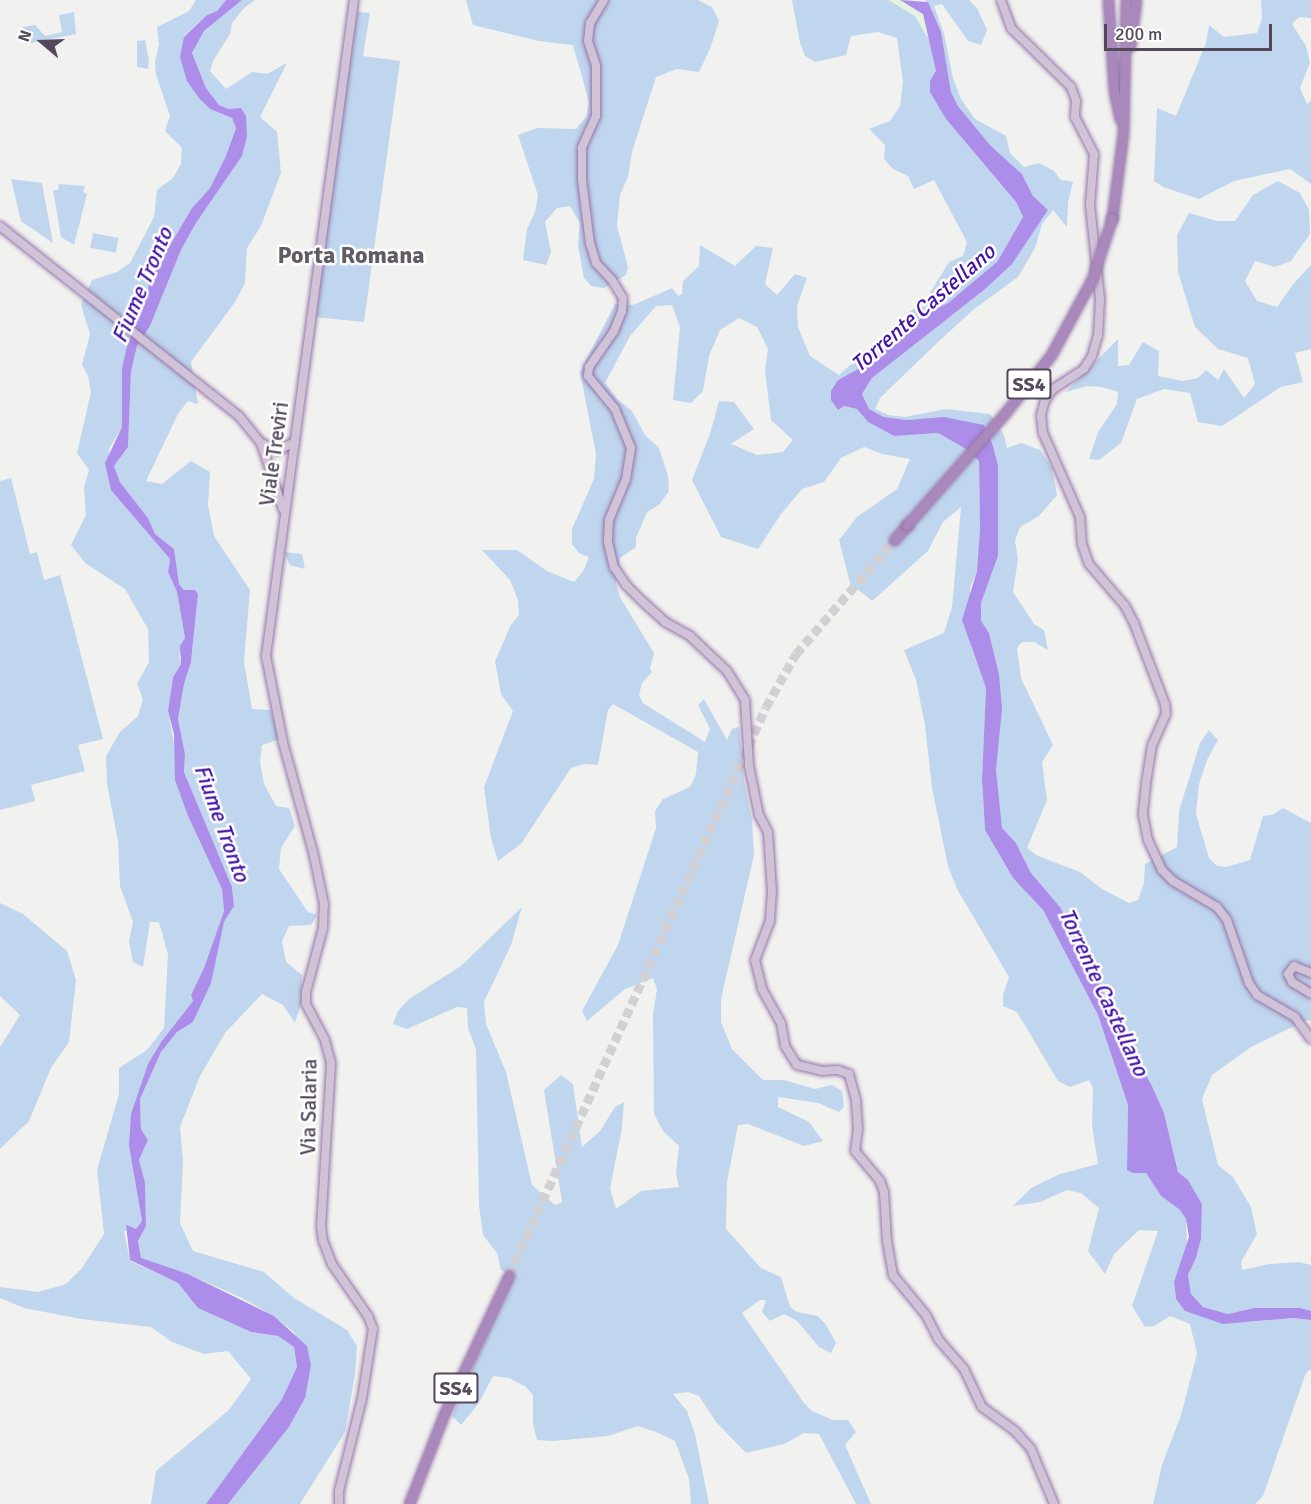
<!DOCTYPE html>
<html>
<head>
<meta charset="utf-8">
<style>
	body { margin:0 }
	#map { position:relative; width:1311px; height:1504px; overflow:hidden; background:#f1f2ef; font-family:Signika,sans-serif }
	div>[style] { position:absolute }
	.green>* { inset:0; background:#bfd6ee; transform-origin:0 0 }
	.sand>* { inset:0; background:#e4f2e0 }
	.water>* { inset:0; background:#ac8de9 }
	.highway-tunnel>* { height:9px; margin-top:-4.5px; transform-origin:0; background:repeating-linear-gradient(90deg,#d2d0d2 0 9px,transparent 0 13.5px) }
	.roads { filter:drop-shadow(0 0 2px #9574a8) drop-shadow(0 0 2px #9574a8) }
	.secondary>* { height:8px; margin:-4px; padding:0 4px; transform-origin:4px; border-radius:4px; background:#d0c2d7 }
	.highway>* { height:9px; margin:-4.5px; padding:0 4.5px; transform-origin:4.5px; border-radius:4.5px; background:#a988bc }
	.bridges { filter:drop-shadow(0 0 2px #9574a8) drop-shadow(0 0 2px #9574a8) }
	.highway-bridge>* { height:9px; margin:-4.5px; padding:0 4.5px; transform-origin:4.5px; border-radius:4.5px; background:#a988bc }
	span { translate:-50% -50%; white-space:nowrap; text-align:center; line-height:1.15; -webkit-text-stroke:5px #fff; paint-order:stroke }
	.shield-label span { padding:2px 4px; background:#fff; border:2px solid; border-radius:4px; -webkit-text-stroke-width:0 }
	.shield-label { font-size:20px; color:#54485c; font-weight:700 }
	.street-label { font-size:21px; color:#54485c }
	.water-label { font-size:22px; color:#4211a6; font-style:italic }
	.quarter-label { font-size:24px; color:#615c64; font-weight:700 }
	.north { position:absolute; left:12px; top:12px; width:60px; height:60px; -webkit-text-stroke:4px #fff; paint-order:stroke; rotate:289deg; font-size:16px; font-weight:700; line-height:24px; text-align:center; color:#54485c }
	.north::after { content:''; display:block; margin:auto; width:21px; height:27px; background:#54485c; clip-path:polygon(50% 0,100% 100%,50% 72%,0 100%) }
	.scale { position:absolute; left:1104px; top:24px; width:168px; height:27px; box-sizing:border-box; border:3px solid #54485c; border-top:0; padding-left:8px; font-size:18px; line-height:21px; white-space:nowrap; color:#54485c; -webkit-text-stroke:4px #fff; paint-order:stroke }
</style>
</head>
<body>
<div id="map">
	<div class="green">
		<i style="clip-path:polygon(196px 0,226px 0,217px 11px,207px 15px,184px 36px,187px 81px,210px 109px,232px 118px,236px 127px,225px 158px,210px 188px,192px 208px,151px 277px,144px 305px,127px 346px,122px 368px,122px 427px,109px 449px,110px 485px,170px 559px,168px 572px,177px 592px,185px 638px,179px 656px,181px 664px,173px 677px,168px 711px,188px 816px,222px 889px,224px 911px,204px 968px,191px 995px,193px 1001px,161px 1042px,148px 1064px,129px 1146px,142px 1221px,136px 1229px,124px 1231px,130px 1261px,178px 1283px,198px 1308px,251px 1332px,278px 1336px,294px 1347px,297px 1367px,282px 1399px,206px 1504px,151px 1504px,156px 1471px,229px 1410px,251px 1379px,228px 1351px,204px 1354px,172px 1342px,151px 1327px,81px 1319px,24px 1308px,0 1298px,0 1287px,38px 1292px,66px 1284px,82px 1268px,104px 1234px,97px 1170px,119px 1094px,119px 1068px,147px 1050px,164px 1028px,168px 954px,159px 922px,150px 922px,143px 967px,133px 962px,129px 941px,133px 922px,120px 886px,118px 841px,107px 784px,106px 756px,120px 732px,138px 716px,143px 699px,137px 684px,149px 662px,148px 629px,125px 589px,85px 563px,71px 545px,86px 515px,84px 487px,89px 470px,77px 453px,91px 392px,88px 376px,82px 365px,90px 334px,81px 305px,92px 280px,117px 272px,130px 263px,154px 217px,157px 190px,173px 178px,181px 164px,182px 148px,165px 131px,170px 116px,156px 75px,155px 62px,159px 44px,157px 27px,189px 11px)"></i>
		<i style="clip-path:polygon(242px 0,255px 0,244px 8px,232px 23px,230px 34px,213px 61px,210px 71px,226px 89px,252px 72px,267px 74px,287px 63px,260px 117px,277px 132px,281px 173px,261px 226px,247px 248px,245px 283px,235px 302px,191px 362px,198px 404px,188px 401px,178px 414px,146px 481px,162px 484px,191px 461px,210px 472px,208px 505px,214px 536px,250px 590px,244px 662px,252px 709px,270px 710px,283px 738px,262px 745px,260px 762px,264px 784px,276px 806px,289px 808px,295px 826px,281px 848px,279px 869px,308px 912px,317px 915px,311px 925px,289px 926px,282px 941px,286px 962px,302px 975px,301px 1004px,295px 1023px,283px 1005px,262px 994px,225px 1033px,200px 1076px,180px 1127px,183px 1162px,180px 1223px,193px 1251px,264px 1272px,294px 1298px,347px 1330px,357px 1346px,355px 1374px,345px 1432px,300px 1504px,228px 1504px,289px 1427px,305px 1398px,295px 1333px,274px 1316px,242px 1298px,188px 1274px,141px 1259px,138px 1241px,146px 1226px,145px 1182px,139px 1160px,148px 1140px,141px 1129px,140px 1099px,161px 1052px,177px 1032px,193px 1022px,224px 922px,234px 906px,232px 887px,184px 772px,185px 754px,178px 719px,184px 684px,191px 662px,198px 594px,195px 590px,184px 590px,179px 584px,174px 549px,155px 534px,148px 518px,120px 482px,114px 466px,128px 447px,131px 372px,137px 346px,150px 326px,181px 250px,196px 223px,242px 156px,247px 137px,229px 109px,219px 105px,206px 88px,192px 53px,204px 31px)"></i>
		<i style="clip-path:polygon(466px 0,698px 0,712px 7px,719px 21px,710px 49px,699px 72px,677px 69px,656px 77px,632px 152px,628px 177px,620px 195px,617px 226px,628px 267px,626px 275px,604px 288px,591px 286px,584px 278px,578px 246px,580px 223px,570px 206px,557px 208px,545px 222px,551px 252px,546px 265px,523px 260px,527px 229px,535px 212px,538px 195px,518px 135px,537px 128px,576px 129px,586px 117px,589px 102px,573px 45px,539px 41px,473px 25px)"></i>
		<i style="clip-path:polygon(792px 0,889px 0,915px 16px,932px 44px,936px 72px,930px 81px,946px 119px,1016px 202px,1023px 217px,997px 262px,969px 287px,948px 303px,929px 312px,858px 369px,838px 380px,843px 406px,857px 409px,868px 422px,894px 436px,938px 433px,966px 449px,979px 461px,980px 528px,977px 571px,970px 588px,971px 647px,986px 687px,982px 779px,985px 830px,1013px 878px,1043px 910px,1098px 1015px,1128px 1105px,1127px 1170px,1133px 1173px,1146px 1173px,1161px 1196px,1180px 1210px,1186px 1219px,1187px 1246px,1174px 1282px,1176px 1299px,1185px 1311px,1249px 1322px,1293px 1318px,1311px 1320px,1311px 1369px,1306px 1373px,1297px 1398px,1263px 1496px,1255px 1504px,1153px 1504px,1162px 1465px,1181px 1415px,1197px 1354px,1190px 1324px,1170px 1316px,1154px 1326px,1145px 1327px,1132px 1306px,1158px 1231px,1139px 1230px,1114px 1254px,1105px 1274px,1088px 1251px,1099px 1208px,1081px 1193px,1067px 1190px,1040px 1202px,1013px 1206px,1031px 1188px,1060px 1174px,1098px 1164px,1092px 1125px,1093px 1088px,1089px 1080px,1070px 1087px,1058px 1081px,1017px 1012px,1003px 1006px,1003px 995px,1009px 977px,957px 889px,948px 866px,932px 788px,925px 725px,916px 680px,904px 650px,944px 633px,952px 607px,961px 507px,943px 522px,928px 551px,872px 601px,850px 583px,839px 540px,857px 517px,897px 489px,910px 459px,882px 454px,864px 447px,841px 458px,824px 482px,802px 489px,781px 514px,758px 549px,721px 537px,692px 480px,710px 434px,719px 401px,734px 402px,754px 429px,731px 444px,757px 455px,783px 452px,793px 440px,771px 420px,765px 370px,768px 349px,757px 327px,739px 318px,720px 330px,709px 356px,703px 391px,691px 403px,673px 400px,680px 327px,672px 305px,656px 306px,630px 336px,605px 383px,617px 399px,632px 411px,645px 435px,659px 448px,668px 476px,669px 491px,659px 505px,647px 512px,636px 538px,636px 547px,620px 558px,616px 584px,621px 599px,654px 653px,650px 668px,652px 672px,642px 683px,639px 695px,643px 703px,705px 742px,710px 729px,698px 705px,704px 699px,727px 740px,732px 729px,739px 727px,744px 781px,752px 821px,754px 855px,721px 999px,721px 1022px,732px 1049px,763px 1080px,784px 1080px,815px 1089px,832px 1085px,842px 1091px,844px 1107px,839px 1112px,818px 1103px,778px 1097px,778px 1107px,809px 1122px,823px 1141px,804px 1146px,748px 1124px,738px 1125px,727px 1182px,726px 1229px,761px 1268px,781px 1277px,790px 1307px,797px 1312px,818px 1316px,826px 1325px,836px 1343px,831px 1353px,819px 1347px,797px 1321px,784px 1314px,770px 1321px,762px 1312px,766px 1300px,760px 1300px,742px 1313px,804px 1403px,812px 1411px,833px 1420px,848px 1420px,856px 1432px,845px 1445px,871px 1504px,856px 1504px,819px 1434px,804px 1433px,784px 1444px,746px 1453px,716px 1422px,699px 1396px,688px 1392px,673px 1394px,687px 1411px,695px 1434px,709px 1504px,691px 1504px,689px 1479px,675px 1441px,656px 1432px,638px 1426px,608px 1436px,554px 1441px,537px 1440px,533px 1424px,533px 1395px,526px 1387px,509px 1378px,493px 1376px,479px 1403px,461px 1425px,452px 1416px,513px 1277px,501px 1270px,497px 1253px,483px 1235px,479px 1205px,476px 1049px,468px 1028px,467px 1008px,457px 1007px,407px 1029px,393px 1024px,398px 1011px,409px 999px,461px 966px,522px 907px,511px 945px,484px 1002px,486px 1024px,506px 1072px,532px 1185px,555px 1205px,562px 1202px,544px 1090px,561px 1075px,573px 1084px,582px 1147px,600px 1131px,615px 1107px,624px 1102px,622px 1128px,610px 1188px,616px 1209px,641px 1191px,679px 1187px,676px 1173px,679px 1146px,663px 1131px,654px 1114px,653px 1015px,657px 989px,653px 978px,625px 989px,587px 1021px,582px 1011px,618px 945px,656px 828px,655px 811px,663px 799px,690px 787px,696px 774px,698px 752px,613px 704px,608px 710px,598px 765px,584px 764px,571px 768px,521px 844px,498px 861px,491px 839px,484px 787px,513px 711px,501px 694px,495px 661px,511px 625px,519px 615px,518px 600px,510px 580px,482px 550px,517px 550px,547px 571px,574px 582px,584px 570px,589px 557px,579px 553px,572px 544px,572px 529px,594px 479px,596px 454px,580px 372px,615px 304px,633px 305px,672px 288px,678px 296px,682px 294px,683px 281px,699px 266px,700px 245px,735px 266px,756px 246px,773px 248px,765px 284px,777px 295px,795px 274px,807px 278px,797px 306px,798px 327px,810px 356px,839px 375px,928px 296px,949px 262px,963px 256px,967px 242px,934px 180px,914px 189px,908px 176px,893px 169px,884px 159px,885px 145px,869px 129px,890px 121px,900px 106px,903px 82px,897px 38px,878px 32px,851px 36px,846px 55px,815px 62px,805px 56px,800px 43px)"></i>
		<i style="clip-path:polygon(926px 0,969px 0,977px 8px,987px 30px,981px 45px,968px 41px,942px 4px,934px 6px,944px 34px,953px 78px,961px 99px,975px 119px,1006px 136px,1010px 153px,1024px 167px,1039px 163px,1054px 171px,1061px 180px,1073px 182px,1068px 202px,1067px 227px,1053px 210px,1042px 224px,1035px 248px,1018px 277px,973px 310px,937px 343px,880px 398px,875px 409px,888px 415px,905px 417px,946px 409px,990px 414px,1004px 435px,1007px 448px,1022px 443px,1040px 450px,1052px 468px,1057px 495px,1039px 516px,1020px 527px,1015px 541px,1018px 559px,1013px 592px,1034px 624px,1044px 630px,1048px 650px,1034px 642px,1022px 642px,1017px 648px,1021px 678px,1053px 745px,1042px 762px,1047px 800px,1027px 848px,1038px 856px,1080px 872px,1102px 889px,1129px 903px,1138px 900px,1144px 883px,1145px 864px,1177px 847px,1179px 811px,1200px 743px,1209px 730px,1218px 740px,1207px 760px,1199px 784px,1196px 814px,1209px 858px,1217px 866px,1226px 867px,1250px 860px,1263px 816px,1272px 815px,1283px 808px,1311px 823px,1311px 1021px,1307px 1020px,1251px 1047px,1212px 1075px,1202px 1099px,1218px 1165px,1233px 1177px,1251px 1207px,1257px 1234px,1241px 1262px,1242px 1270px,1269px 1264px,1299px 1262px,1311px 1265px,1311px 1311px,1276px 1308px,1254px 1308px,1228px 1314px,1203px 1307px,1191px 1294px,1188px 1275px,1196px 1258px,1201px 1239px,1202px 1204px,1188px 1180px,1178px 1172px,1164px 1113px,1152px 1086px,1117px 1024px,1090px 963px,1060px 907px,1031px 873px,1016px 843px,1002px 829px,996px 769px,999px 674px,989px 633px,981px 622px,981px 603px,998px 556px,998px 465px,993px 446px,922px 419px,907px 420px,884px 417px,869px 409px,862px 394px,872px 378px,984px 290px,1011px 264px,1048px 210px,1033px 196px,1022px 174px,990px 145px,958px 106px,951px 92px,945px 57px)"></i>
		<i style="clip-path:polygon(1261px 0,1311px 0,1311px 18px,1299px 17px,1292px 24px,1306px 46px,1310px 62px,1300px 88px,1307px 104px,1311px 101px,1311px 184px,1290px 169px,1234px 181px,1199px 199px,1163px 187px,1154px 181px,1157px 108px,1176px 116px,1206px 43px,1209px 25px,1224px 37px,1257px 33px,1262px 19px)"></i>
		<i style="clip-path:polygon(74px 12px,76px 34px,26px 44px,23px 27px,35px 25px,45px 36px,62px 32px,59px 15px)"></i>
		<i style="clip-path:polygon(357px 12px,370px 13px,363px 56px,400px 61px,364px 322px,314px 317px)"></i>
		<i style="clip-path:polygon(145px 40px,149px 60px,148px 69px,137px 67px,137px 41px)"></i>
		<i style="clip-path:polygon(11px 179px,42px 183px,53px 243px,21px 221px)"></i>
		<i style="clip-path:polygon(1278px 181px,1300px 193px,1309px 210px,1310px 234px,1291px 261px,1275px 267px,1255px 261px,1245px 281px,1257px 301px,1277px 307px,1294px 283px,1311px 265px,1311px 349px,1295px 353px,1303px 382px,1281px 387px,1222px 426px,1198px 422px,1190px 393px,1164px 389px,1137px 399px,1121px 443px,1099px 460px,1089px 459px,1098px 432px,1117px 404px,1118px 392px,1102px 387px,1087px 386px,1066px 392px,1118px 339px,1118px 366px,1129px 365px,1143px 342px,1159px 351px,1158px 376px,1183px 381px,1198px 378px,1206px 370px,1218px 380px,1224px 369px,1244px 398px,1255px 384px,1248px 358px,1218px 349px,1195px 327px,1178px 272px,1177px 235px,1189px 213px,1217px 221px,1235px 221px,1253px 195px)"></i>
		<i style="clip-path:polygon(59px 184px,85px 186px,83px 192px,87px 194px,74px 245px,61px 237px,53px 190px,58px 190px)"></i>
		<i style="left:93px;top:233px;width:26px;height:15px;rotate:11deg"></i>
		<i style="clip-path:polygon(11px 478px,30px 554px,37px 552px,44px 580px,60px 575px,103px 739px,78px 745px,85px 771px,31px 785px,35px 801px,0 810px,0 481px)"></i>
		<i style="clip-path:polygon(284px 552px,302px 554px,305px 569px,290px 565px)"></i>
		<i style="clip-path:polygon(0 903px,23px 914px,67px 951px,76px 980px,69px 1042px,51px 1068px,29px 1121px,0 1149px,0 1047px,20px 1015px,0 996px)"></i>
	</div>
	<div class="sand">
		<i style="clip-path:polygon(889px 0,903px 0,923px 14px,927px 37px,915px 16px)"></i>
	</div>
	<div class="water">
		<i style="clip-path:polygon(226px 0,242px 0,204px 31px,192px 53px,206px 88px,219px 105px,229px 109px,241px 108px,246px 116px,247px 137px,242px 156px,196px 223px,181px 250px,150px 326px,137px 346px,131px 372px,128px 447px,114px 466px,120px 482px,148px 518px,155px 534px,174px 549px,179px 584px,184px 590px,195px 590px,198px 594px,191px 662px,184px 684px,178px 719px,185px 754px,184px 772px,232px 887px,234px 906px,224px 922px,211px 983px,193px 1022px,177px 1032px,161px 1052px,140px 1099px,141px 1129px,148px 1140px,139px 1160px,145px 1182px,146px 1226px,138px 1241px,141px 1258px,188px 1274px,274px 1316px,307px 1346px,311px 1365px,305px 1398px,289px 1427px,228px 1504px,206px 1504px,282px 1399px,297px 1367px,294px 1347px,278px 1336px,251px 1332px,198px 1308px,178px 1283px,130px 1260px,126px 1225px,136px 1229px,142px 1221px,129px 1146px,131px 1114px,148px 1064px,161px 1042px,193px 1001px,191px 995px,204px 968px,224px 911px,222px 889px,188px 816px,175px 780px,174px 734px,168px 711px,173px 677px,181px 664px,180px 646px,185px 638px,177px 592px,168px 572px,170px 559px,111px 490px,105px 463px,122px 427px,122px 368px,127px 346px,144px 305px,151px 277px,192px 208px,210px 188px,225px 158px,236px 128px,232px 118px,210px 109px,199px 98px,187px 81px,180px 57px,184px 37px,207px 15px,217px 11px)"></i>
		<i style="clip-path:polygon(900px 0,928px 2px,941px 32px,951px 92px,958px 106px,990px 145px,1022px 174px,1033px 196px,1048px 210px,1012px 264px,984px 290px,872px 378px,862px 394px,869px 409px,884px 417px,907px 420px,944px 417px,984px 425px,993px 446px,998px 465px,998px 556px,981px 603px,981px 621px,989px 633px,999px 674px,1002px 709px,996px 769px,1002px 828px,1016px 843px,1031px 873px,1060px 907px,1090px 963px,1117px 1024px,1152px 1086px,1164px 1113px,1178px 1172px,1188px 1180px,1202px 1204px,1201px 1239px,1196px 1258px,1188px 1275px,1191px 1294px,1203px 1307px,1228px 1314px,1254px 1308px,1300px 1308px,1311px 1311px,1311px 1320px,1293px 1318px,1223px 1324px,1185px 1311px,1176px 1299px,1174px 1282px,1189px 1237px,1186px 1219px,1180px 1210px,1161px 1196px,1146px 1173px,1133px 1173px,1127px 1170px,1128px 1105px,1098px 1015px,1043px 910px,1013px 878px,985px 830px,982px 779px,986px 688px,962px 620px,977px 571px,980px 528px,979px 461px,966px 449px,938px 433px,894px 436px,868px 422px,857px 409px,844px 406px,838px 410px,831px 400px,831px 391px,838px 380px,858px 369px,929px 312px,948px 303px,997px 262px,1023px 217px,1016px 202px,946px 119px,930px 92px,930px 81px,936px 71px,923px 14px)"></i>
	</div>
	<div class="highway-tunnel">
		<i style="left:509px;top:1275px;width:623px;rotate:-65.65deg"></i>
		<i style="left:766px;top:707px;width:61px;rotate:-60.5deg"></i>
		<i style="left:796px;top:654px;width:150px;rotate:-49.3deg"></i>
	</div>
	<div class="roads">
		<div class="secondary">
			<i style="left:604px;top:0;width:27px;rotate:121deg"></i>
			<i style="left:590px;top:23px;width:18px;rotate:96deg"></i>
			<i style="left:588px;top:41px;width:26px;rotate:72deg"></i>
			<i style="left:596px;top:66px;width:50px;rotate:90deg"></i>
			<i style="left:596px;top:116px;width:35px;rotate:114deg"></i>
			<i style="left:582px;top:148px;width:32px;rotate:90deg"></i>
			<i style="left:582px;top:180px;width:64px;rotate:82.8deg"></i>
			<i style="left:590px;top:243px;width:21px;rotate:73deg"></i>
			<i style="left:596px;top:263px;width:23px;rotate:47deg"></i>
			<i style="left:612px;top:280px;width:21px;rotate:59deg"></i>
			<i style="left:623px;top:298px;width:13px;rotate:94deg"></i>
			<i style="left:622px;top:311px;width:22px;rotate:112deg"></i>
			<i style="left:614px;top:331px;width:44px;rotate:124.8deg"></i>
			<i style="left:589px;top:367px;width:9px;rotate:96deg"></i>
			<i style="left:588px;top:376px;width:43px;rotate:50.7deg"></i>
			<i style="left:615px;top:409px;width:42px;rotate:67.7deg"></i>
			<i style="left:631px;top:448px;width:31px;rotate:99deg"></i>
			<i style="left:626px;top:479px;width:44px;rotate:112.5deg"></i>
			<i style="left:609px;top:520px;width:22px;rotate:93deg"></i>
			<i style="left:608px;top:542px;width:26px;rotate:77deg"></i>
			<i style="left:614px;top:567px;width:22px;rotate:56deg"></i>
			<i style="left:626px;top:585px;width:23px;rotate:45deg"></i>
			<i style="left:642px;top:601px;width:31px;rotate:42deg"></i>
			<i style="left:665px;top:622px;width:29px;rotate:29deg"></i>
			<i style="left:690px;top:636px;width:51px;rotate:43.4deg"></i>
			<i style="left:727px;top:671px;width:34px;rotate:58deg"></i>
			<i style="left:745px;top:700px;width:66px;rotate:86.5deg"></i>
			<i style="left:749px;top:766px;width:50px;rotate:78.5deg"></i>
			<i style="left:759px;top:815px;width:19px;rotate:62deg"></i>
			<i style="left:768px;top:832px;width:59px;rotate:86.1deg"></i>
			<i style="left:772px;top:891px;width:30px;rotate:94deg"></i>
			<i style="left:770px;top:921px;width:42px;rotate:111deg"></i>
			<i style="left:755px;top:960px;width:30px;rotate:76deg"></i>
			<i style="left:762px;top:989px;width:39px;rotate:61deg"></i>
			<i style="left:781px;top:1023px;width:23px;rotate:80deg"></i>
			<i style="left:785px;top:1046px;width:22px;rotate:58deg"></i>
			<i style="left:797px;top:1065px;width:26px;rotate:13deg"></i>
			<i style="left:822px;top:1071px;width:16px;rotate:-4deg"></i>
			<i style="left:838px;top:1070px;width:12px;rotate:20deg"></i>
			<i style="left:849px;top:1074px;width:28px;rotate:75deg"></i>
			<i style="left:856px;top:1101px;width:27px;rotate:86deg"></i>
			<i style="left:858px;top:1128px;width:23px;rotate:97deg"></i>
			<i style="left:855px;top:1151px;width:39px;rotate:50deg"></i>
			<i style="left:880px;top:1181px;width:12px;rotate:70deg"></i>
			<i style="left:884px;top:1192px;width:49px;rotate:86.5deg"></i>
			<i style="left:887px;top:1241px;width:35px;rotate:80deg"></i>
			<i style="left:893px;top:1275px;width:52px;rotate:50.5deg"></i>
			<i style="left:926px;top:1315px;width:27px;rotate:63deg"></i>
			<i style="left:938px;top:1339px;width:40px;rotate:49deg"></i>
			<i style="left:964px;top:1369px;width:42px;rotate:64.7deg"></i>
			<i style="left:982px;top:1407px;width:41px;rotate:36deg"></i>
			<i style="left:1015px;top:1431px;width:24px;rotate:48deg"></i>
			<i style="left:1031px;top:1449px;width:60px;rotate:67.3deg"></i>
			<i style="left:1001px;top:0;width:30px;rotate:70deg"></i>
			<i style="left:1011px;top:28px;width:84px;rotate:44.5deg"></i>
			<i style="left:1071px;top:87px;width:15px;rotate:70deg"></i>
			<i style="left:1076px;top:101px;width:16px;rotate:94deg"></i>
			<i style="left:1075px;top:117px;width:42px;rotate:62.8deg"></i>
			<i style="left:1094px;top:154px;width:51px;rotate:94.5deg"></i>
			<i style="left:1090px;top:205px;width:95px;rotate:83.9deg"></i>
			<i style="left:1100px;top:299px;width:36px;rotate:93deg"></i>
			<i style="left:1098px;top:335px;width:22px;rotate:106deg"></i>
			<i style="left:1092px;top:356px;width:15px;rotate:122deg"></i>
			<i style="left:1084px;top:369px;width:37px;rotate:147deg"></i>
			<i style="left:1053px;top:389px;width:14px;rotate:126deg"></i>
			<i style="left:1045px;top:400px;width:16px;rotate:105deg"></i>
			<i style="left:1041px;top:415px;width:18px;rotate:84deg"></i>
			<i style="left:1043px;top:433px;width:92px;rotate:66.2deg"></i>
			<i style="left:1080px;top:517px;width:27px;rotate:86deg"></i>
			<i style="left:1082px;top:544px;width:21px;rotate:71deg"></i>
			<i style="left:1089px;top:564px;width:55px;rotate:49.4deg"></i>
			<i style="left:1125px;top:606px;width:19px;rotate:62deg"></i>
			<i style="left:1134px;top:623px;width:87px;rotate:69.1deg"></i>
			<i style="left:1165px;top:704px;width:10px;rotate:84deg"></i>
			<i style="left:1166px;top:714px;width:34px;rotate:114deg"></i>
			<i style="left:1152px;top:745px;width:39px;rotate:99deg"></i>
			<i style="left:1146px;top:784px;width:31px;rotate:96deg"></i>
			<i style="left:1143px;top:815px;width:25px;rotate:79deg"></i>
			<i style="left:1148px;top:840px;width:33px;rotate:65deg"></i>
			<i style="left:1162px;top:870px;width:16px;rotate:45deg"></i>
			<i style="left:1173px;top:881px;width:51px;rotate:30.6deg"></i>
			<i style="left:1217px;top:907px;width:16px;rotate:52deg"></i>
			<i style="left:1227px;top:920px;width:67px;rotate:70.8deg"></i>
			<i style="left:1249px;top:983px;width:14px;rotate:56deg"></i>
			<i style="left:1257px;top:995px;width:44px;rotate:30.1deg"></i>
			<i style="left:1295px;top:1017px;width:27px;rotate:54deg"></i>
			<i style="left:0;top:226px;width:305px;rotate:38.5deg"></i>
			<i style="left:239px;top:416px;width:35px;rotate:51deg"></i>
			<i style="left:261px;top:443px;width:70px;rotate:71.6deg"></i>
			<i style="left:261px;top:443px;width:18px;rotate:22deg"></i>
			<i style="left:278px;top:450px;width:19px;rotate:-25deg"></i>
			<i style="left:1311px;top:973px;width:18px;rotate:-158deg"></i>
			<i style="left:1294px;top:966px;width:10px;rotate:127deg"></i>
			<i style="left:1288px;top:974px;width:9px;rotate:63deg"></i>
			<i style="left:1292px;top:982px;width:22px;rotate:32deg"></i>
			<i style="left:339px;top:1504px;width:13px;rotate:-90deg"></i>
			<i style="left:339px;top:1491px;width:95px;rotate:-76deg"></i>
			<i style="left:362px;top:1399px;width:71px;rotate:-81.1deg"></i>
			<i style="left:373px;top:1329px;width:14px;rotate:-111deg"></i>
			<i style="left:368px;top:1316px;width:63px;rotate:-124.7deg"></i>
			<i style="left:332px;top:1264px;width:25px;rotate:-111deg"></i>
			<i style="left:323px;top:1241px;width:14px;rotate:-98deg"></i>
			<i style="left:321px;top:1227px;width:164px;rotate:-86.5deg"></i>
			<i style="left:331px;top:1063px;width:24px;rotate:-105deg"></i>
			<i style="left:325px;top:1040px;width:41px;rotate:-117.8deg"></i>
			<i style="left:306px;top:1004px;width:12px;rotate:-90deg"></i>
			<i style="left:306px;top:992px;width:66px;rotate:-75.1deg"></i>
			<i style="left:323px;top:928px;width:24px;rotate:-88deg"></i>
			<i style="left:324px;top:904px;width:53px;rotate:-101.9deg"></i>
			<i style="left:313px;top:852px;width:114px;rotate:-105.3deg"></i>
			<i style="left:283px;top:742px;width:88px;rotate:-101.2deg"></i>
			<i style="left:266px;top:656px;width:662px;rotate:-82.36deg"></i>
		</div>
		<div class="highway">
			<i style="left:1108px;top:0;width:91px;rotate:86.2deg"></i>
			<i style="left:1114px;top:91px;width:29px;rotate:78deg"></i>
			<i style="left:1130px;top:46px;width:46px;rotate:-82.6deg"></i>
			<i style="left:1112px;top:218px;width:86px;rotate:-82.6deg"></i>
			<i style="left:1123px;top:133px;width:133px;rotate:-88.7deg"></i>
			<i style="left:894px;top:540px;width:20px;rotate:-49deg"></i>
			<i style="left:409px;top:1504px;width:97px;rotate:-68.7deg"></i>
			<i style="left:444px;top:1414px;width:153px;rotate:-64.9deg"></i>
		</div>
	</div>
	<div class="bridges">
		<div class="highway-bridge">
			<i style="left:907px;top:525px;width:149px;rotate:-48.8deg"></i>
			<i style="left:1005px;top:413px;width:74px;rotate:-51.6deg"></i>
			<i style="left:1051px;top:355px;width:86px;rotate:-61.7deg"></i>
			<i style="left:1092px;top:279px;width:64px;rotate:-71.8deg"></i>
		</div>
	</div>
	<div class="shield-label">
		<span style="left:1029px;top:384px">SS4</span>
		<span style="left:456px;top:1388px">SS4</span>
	</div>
	<div class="street-label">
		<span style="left:274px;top:454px;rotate:-82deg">Viale Treviri</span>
		<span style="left:309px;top:1107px;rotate:-89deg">Via Salaria</span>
	</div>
	<div class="water-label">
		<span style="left:142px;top:285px;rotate:-67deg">Fiume Tronto</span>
		<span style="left:923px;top:308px;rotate:-41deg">Torrente Castellano</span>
		<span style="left:222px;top:823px;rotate:70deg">Fiume Tronto</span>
		<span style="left:1104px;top:992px;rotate:65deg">Torrente Castellano</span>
	</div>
	<div class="quarter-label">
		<span style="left:351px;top:256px">Porta Romana</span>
	</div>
	<div class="north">N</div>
	<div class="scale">200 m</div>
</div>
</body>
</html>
